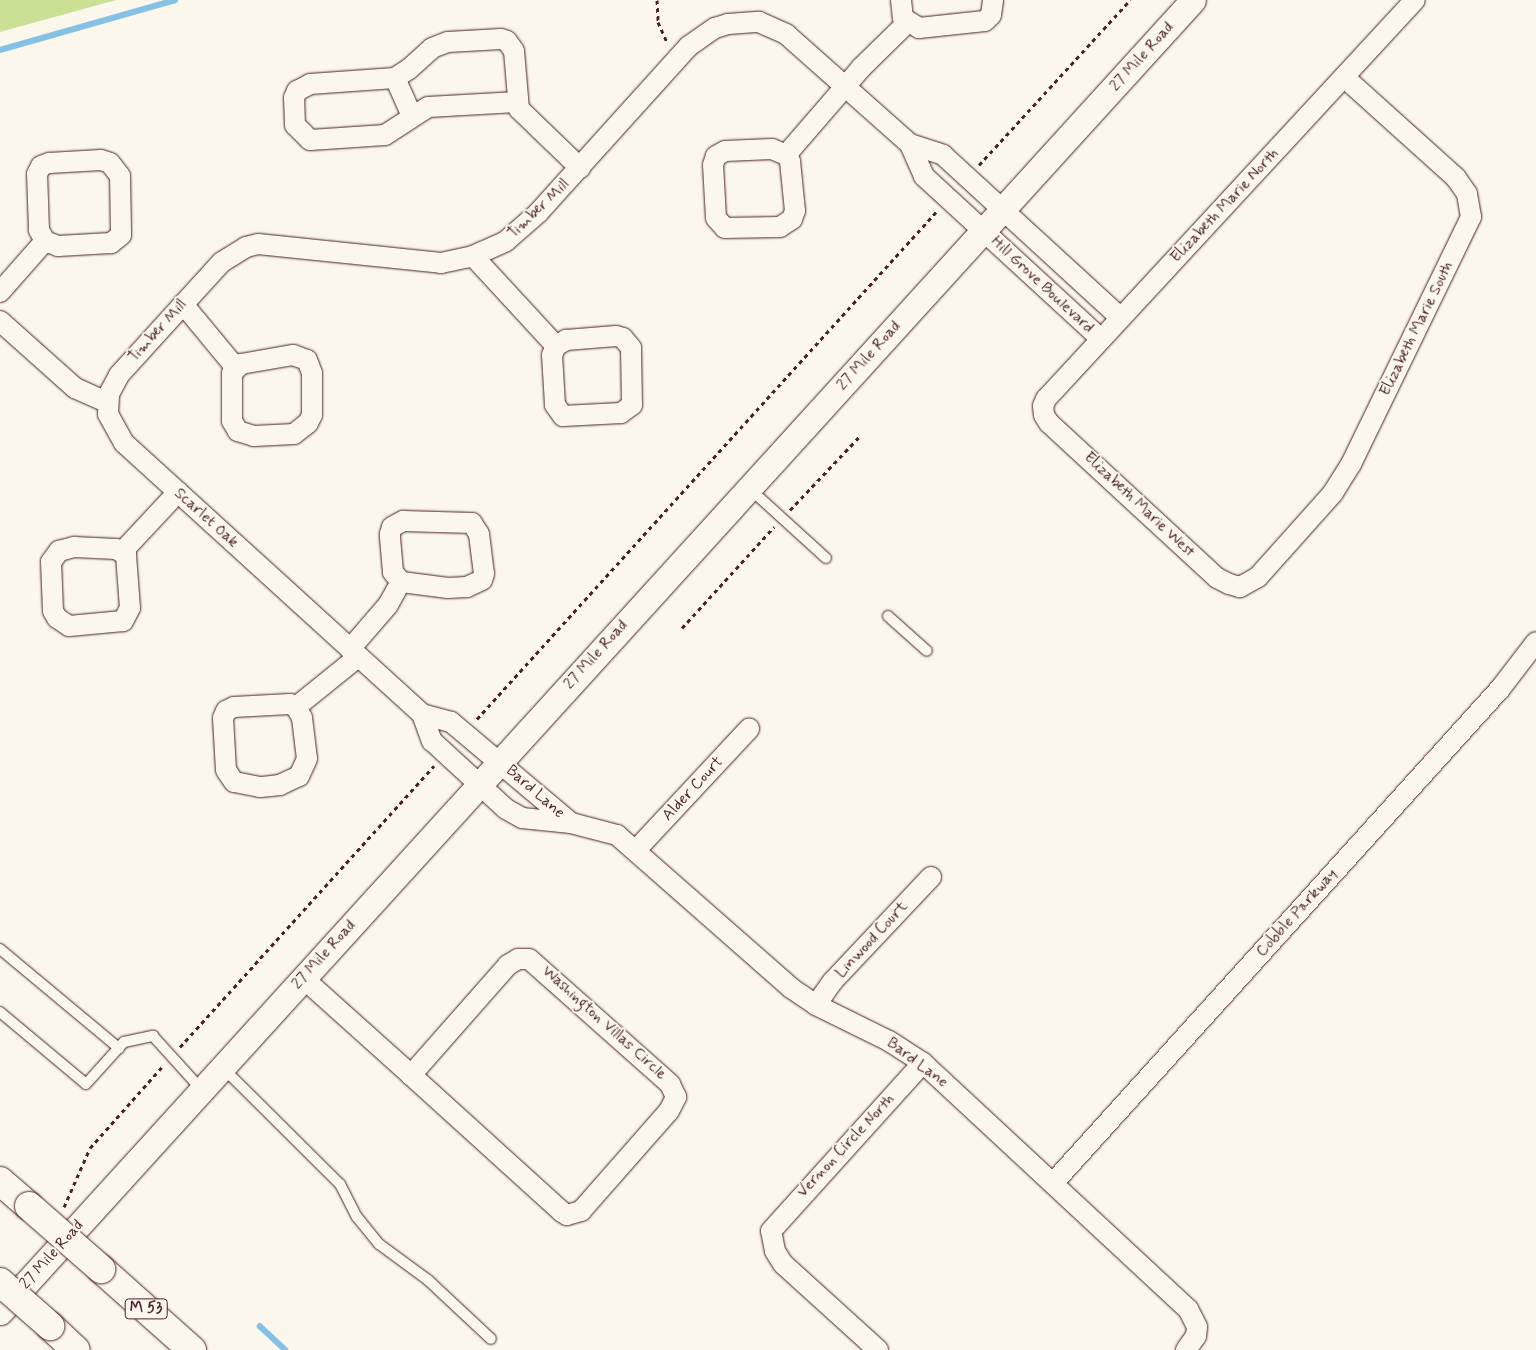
<!DOCTYPE html>
<html>
<head>
<meta charset="utf-8">
<style>
	body { margin:0 }
	#map { position:relative; width:1536px; height:1350px; overflow:hidden; background:#fbf7ec; font-family:Mynerve,sans-serif }
	div>[style] { position:absolute }
	.green>* { inset:0; background:#cae095 }
	.stream>* { height:5.5px; margin:-2.75px; padding:0 2.75px; transform-origin:2.75px; border-radius:2.75px; background:#84c1e4 }
	.path>* { height:3px; margin-top:-1.5px; transform-origin:0; background:repeating-linear-gradient(90deg,#4a1f2b 0 4px,transparent 0 8px) }
	.roads { filter:drop-shadow(0 0 1px #4a1f2b) drop-shadow(0 0 1px #4a1f2b) }
	.service>* { height:10px; margin:-5px; padding:0 5px; transform-origin:5px; border-radius:5px; background:#fbf7ec }
	.minor>* { height:20px; margin:-10px; padding:0 10px; transform-origin:10px; border-radius:10px; background:#fbf7ec }
	.tertiary>* { height:25px; margin:-12.5px; padding:0 12.5px; transform-origin:12.5px; border-radius:12.5px; background:#fbf7ec }
	.motorway>* { height:28px; margin:-14px; padding:0 14px; transform-origin:14px; border-radius:14px; background:#fbf7ec }
	.bridges { filter:drop-shadow(0 0 1px #4a1f2b) drop-shadow(0 0 1px #4a1f2b) }
	.motorway-bridge>* { height:28px; margin:-14px; padding:0 14px; transform-origin:14px; border-radius:14px; background:#fbf7ec }
	span { translate:-50% -50%; white-space:nowrap; text-align:center; line-height:1.15; -webkit-text-stroke:4px #fbf7ec; paint-order:stroke }
	.shield-label span { padding:1px 4px; background:#fbf7ec; border:1px solid; border-radius:4px; -webkit-text-stroke-width:0 }
	.shield-label { font-size:15px; color:#4a1f2b; font-weight:700 }
	.street-label { font-size:16px; color:#4a1f2b }
</style>
</head>
<body>
<div id="map">
	<div class="green">
		<i style="clip-path:polygon(0 0,116px 0,0 32px)"></i>
	</div>
	<div class="stream">
		<i style="left:0;top:50px;width:182px;rotate:-15.9deg"></i>
		<i style="left:260px;top:1326px;width:35px;rotate:43deg"></i>
	</div>
	<div class="path">
		<i style="left:657px;top:0;width:22px;rotate:87deg"></i>
		<i style="left:658px;top:22px;width:22px;rotate:66deg"></i>
		<i style="left:979px;top:165px;width:224px;rotate:-47.5deg"></i>
		<i style="left:790px;top:510px;width:102px;rotate:-46.6deg"></i>
		<i style="left:682px;top:628px;width:137px;rotate:-47.7deg"></i>
		<i style="left:477px;top:719px;width:684px;rotate:-47.84deg"></i>
		<i style="left:180px;top:1047px;width:379px;rotate:-47.9deg"></i>
		<i style="left:64px;top:1207px;width:64px;rotate:-66.2deg"></i>
		<i style="left:90px;top:1148px;width:108px;rotate:-48.4deg"></i>
	</div>
	<div class="roads">
		<div class="service">
			<i style="left:749px;top:488px;width:104px;rotate:42.3deg"></i>
			<i style="left:888px;top:616px;width:52px;rotate:41.9deg"></i>
			<i style="left:0;top:949px;width:155px;rotate:39.8deg"></i>
			<i style="left:0;top:1012px;width:112px;rotate:39.9deg"></i>
			<i style="left:86px;top:1084px;width:57px;rotate:-47.9deg"></i>
			<i style="left:124px;top:1042px;width:30px;rotate:-12deg"></i>
			<i style="left:153px;top:1036px;width:73px;rotate:47.8deg"></i>
			<i style="left:223px;top:1068px;width:165px;rotate:44.8deg"></i>
			<i style="left:340px;top:1184px;width:37px;rotate:63deg"></i>
			<i style="left:357px;top:1217px;width:35px;rotate:51deg"></i>
			<i style="left:379px;top:1244px;width:61px;rotate:36.3deg"></i>
			<i style="left:428px;top:1280px;width:86px;rotate:43.1deg"></i>
		</div>
		<div class="minor">
			<i style="left:901px;top:0;width:18px;rotate:84deg"></i>
			<i style="left:903px;top:18px;width:19px;rotate:32deg"></i>
			<i style="left:919px;top:28px;width:66px;rotate:-6.1deg"></i>
			<i style="left:985px;top:21px;width:8px;rotate:-45deg"></i>
			<i style="left:991px;top:15px;width:15px;rotate:-82deg"></i>
			<i style="left:1344px;top:77px;width:151px;rotate:42deg"></i>
			<i style="left:1456px;top:178px;width:19px;rotate:55deg"></i>
			<i style="left:1467px;top:194px;width:23px;rotate:80deg"></i>
			<i style="left:1471px;top:217px;width:275px;rotate:115.9deg"></i>
			<i style="left:1351px;top:464px;width:34px;rotate:122deg"></i>
			<i style="left:1333px;top:493px;width:113px;rotate:131.8deg"></i>
			<i style="left:1258px;top:577px;width:21px;rotate:151deg"></i>
			<i style="left:1240px;top:587px;width:11px;rotate:-165deg"></i>
			<i style="left:1229px;top:584px;width:13px;rotate:-153deg"></i>
			<i style="left:1217px;top:578px;width:229px;rotate:-137.3deg"></i>
			<i style="left:1049px;top:423px;width:9px;rotate:-122deg"></i>
			<i style="left:1044px;top:415px;width:9px;rotate:-96deg"></i>
			<i style="left:1043px;top:406px;width:8px;rotate:-67deg"></i>
			<i style="left:1046px;top:399px;width:543px;rotate:-47.24deg"></i>
			<i style="left:395px;top:78px;width:42px;rotate:65.9deg"></i>
			<i style="left:517px;top:102px;width:89px;rotate:176.8deg"></i>
			<i style="left:428px;top:107px;width:51px;rotate:146.9deg"></i>
			<i style="left:385px;top:135px;width:75px;rotate:176.2deg"></i>
			<i style="left:310px;top:140px;width:21px;rotate:-135deg"></i>
			<i style="left:295px;top:125px;width:27px;rotate:-92deg"></i>
			<i style="left:294px;top:98px;width:8px;rotate:-67deg"></i>
			<i style="left:297px;top:91px;width:15px;rotate:-28deg"></i>
			<i style="left:310px;top:84px;width:85px;rotate:-4deg"></i>
			<i style="left:395px;top:78px;width:17px;rotate:-33deg"></i>
			<i style="left:409px;top:69px;width:31px;rotate:-42deg"></i>
			<i style="left:432px;top:48px;width:17px;rotate:-21deg"></i>
			<i style="left:448px;top:42px;width:53px;rotate:-3.2deg"></i>
			<i style="left:501px;top:39px;width:6px;rotate:18deg"></i>
			<i style="left:507px;top:41px;width:12px;rotate:55deg"></i>
			<i style="left:514px;top:51px;width:58px;rotate:85.1deg"></i>
			<i style="left:519px;top:109px;width:85px;rotate:44deg"></i>
			<i style="left:772px;top:149px;width:15px;rotate:23deg"></i>
			<i style="left:786px;top:155px;width:7px;rotate:56deg"></i>
			<i style="left:790px;top:161px;width:50px;rotate:84.3deg"></i>
			<i style="left:795px;top:211px;width:9px;rotate:111deg"></i>
			<i style="left:792px;top:219px;width:14px;rotate:146deg"></i>
			<i style="left:780px;top:227px;width:55px;rotate:179deg"></i>
			<i style="left:725px;top:228px;width:13px;rotate:-132deg"></i>
			<i style="left:716px;top:218px;width:53px;rotate:-93.2deg"></i>
			<i style="left:713px;top:165px;width:9px;rotate:-72deg"></i>
			<i style="left:716px;top:156px;width:10px;rotate:-29deg"></i>
			<i style="left:725px;top:151px;width:47px;rotate:-2.4deg"></i>
			<i style="left:786px;top:155px;width:115px;rotate:-49.2deg"></i>
			<i style="left:861px;top:68px;width:64px;rotate:-44.4deg"></i>
			<i style="left:101px;top:160px;width:9px;rotate:18deg"></i>
			<i style="left:110px;top:163px;width:16px;rotate:52deg"></i>
			<i style="left:120px;top:176px;width:59px;rotate:89deg"></i>
			<i style="left:121px;top:235px;width:13px;rotate:141deg"></i>
			<i style="left:111px;top:243px;width:53px;rotate:176.8deg"></i>
			<i style="left:58px;top:246px;width:14px;rotate:-159deg"></i>
			<i style="left:45px;top:241px;width:13px;rotate:-119deg"></i>
			<i style="left:39px;top:230px;width:56px;rotate:-92deg"></i>
			<i style="left:37px;top:174px;width:9px;rotate:-63deg"></i>
			<i style="left:41px;top:166px;width:9px;rotate:-21deg"></i>
			<i style="left:49px;top:163px;width:52px;rotate:-3.3deg"></i>
			<i style="left:473px;top:256px;width:122px;rotate:47.3deg"></i>
			<i style="left:0;top:292px;width:68px;rotate:-48.6deg"></i>
			<i style="left:183px;top:304px;width:83px;rotate:50.4deg"></i>
			<i style="left:0;top:321px;width:101px;rotate:41.8deg"></i>
			<i style="left:75px;top:388px;width:36px;rotate:24deg"></i>
			<i style="left:616px;top:336px;width:7px;rotate:16deg"></i>
			<i style="left:623px;top:338px;width:13px;rotate:51deg"></i>
			<i style="left:631px;top:348px;width:57px;rotate:89deg"></i>
			<i style="left:632px;top:405px;width:14px;rotate:144deg"></i>
			<i style="left:621px;top:413px;width:58px;rotate:177deg"></i>
			<i style="left:563px;top:416px;width:14px;rotate:-126deg"></i>
			<i style="left:555px;top:405px;width:50px;rotate:-93.4deg"></i>
			<i style="left:552px;top:355px;width:10px;rotate:-66deg"></i>
			<i style="left:556px;top:346px;width:12px;rotate:-31deg"></i>
			<i style="left:566px;top:340px;width:50px;rotate:-4.6deg"></i>
			<i style="left:1101px;top:339px;width:241px;rotate:-137.4deg"></i>
			<i style="left:924px;top:176px;width:35px;rotate:-114deg"></i>
			<i style="left:910px;top:144px;width:35px;rotate:18deg"></i>
			<i style="left:943px;top:155px;width:241px;rotate:42.5deg"></i>
			<i style="left:293px;top:355px;width:15px;rotate:20deg"></i>
			<i style="left:307px;top:360px;width:14px;rotate:69deg"></i>
			<i style="left:312px;top:373px;width:42px;rotate:90deg"></i>
			<i style="left:312px;top:415px;width:9px;rotate:117deg"></i>
			<i style="left:308px;top:423px;width:18px;rotate:142deg"></i>
			<i style="left:294px;top:434px;width:40px;rotate:177.1deg"></i>
			<i style="left:254px;top:436px;width:17px;rotate:-163deg"></i>
			<i style="left:238px;top:431px;width:12px;rotate:-121deg"></i>
			<i style="left:232px;top:421px;width:48px;rotate:-90deg"></i>
			<i style="left:232px;top:373px;width:13px;rotate:-45deg"></i>
			<i style="left:241px;top:364px;width:53px;rotate:-9.8deg"></i>
			<i style="left:403px;top:521px;width:69px;rotate:1.7deg"></i>
			<i style="left:472px;top:523px;width:13px;rotate:58deg"></i>
			<i style="left:479px;top:534px;width:40px;rotate:82.9deg"></i>
			<i style="left:484px;top:574px;width:6px;rotate:108deg"></i>
			<i style="left:482px;top:580px;width:17px;rotate:155deg"></i>
			<i style="left:467px;top:587px;width:19px;rotate:177deg"></i>
			<i style="left:448px;top:588px;width:47px;rotate:-172.7deg"></i>
			<i style="left:401px;top:582px;width:13px;rotate:-129deg"></i>
			<i style="left:393px;top:572px;width:38px;rotate:-95deg"></i>
			<i style="left:390px;top:534px;width:7px;rotate:-74deg"></i>
			<i style="left:392px;top:527px;width:13px;rotate:-29deg"></i>
			<i style="left:74px;top:547px;width:42px;rotate:2.7deg"></i>
			<i style="left:116px;top:549px;width:12px;rotate:31deg"></i>
			<i style="left:126px;top:555px;width:53px;rotate:85.7deg"></i>
			<i style="left:130px;top:608px;width:15px;rotate:118deg"></i>
			<i style="left:123px;top:621px;width:54px;rotate:174.7deg"></i>
			<i style="left:69px;top:626px;width:14px;rotate:-146deg"></i>
			<i style="left:57px;top:618px;width:8px;rotate:-120deg"></i>
			<i style="left:53px;top:611px;width:49px;rotate:-92.3deg"></i>
			<i style="left:51px;top:562px;width:14px;rotate:-54deg"></i>
			<i style="left:59px;top:551px;width:16px;rotate:-15deg"></i>
			<i style="left:123px;top:551px;width:81px;rotate:-47deg"></i>
			<i style="left:350px;top:649px;width:58px;rotate:-49.2deg"></i>
			<i style="left:388px;top:605px;width:26px;rotate:-61deg"></i>
			<i style="left:290px;top:704px;width:7px;rotate:27deg"></i>
			<i style="left:296px;top:707px;width:13px;rotate:61deg"></i>
			<i style="left:302px;top:718px;width:41px;rotate:83deg"></i>
			<i style="left:307px;top:759px;width:19px;rotate:115deg"></i>
			<i style="left:299px;top:776px;width:21px;rotate:155deg"></i>
			<i style="left:280px;top:785px;width:20px;rotate:174deg"></i>
			<i style="left:260px;top:787px;width:26px;rotate:-169deg"></i>
			<i style="left:234px;top:782px;width:14px;rotate:-124deg"></i>
			<i style="left:226px;top:770px;width:52px;rotate:-93.3deg"></i>
			<i style="left:223px;top:718px;width:8px;rotate:-67deg"></i>
			<i style="left:226px;top:711px;width:9px;rotate:-27deg"></i>
			<i style="left:234px;top:707px;width:56px;rotate:-3.1deg"></i>
			<i style="left:296px;top:707px;width:80px;rotate:-38.9deg"></i>
			<i style="left:422px;top:714px;width:403px;rotate:-137.7deg"></i>
			<i style="left:124px;top:443px;width:33px;rotate:-119deg"></i>
			<i style="left:108px;top:414px;width:20px;rotate:-87deg"></i>
			<i style="left:109px;top:394px;width:21px;rotate:-62deg"></i>
			<i style="left:119px;top:375px;width:153px;rotate:-47.7deg"></i>
			<i style="left:222px;top:262px;width:28px;rotate:-32deg"></i>
			<i style="left:246px;top:247px;width:12px;rotate:-14deg"></i>
			<i style="left:258px;top:244px;width:184px;rotate:5.9deg"></i>
			<i style="left:441px;top:263px;width:33px;rotate:-12deg"></i>
			<i style="left:473px;top:256px;width:36px;rotate:-24deg"></i>
			<i style="left:506px;top:241px;width:43px;rotate:-41.2deg"></i>
			<i style="left:538px;top:213px;width:225px;rotate:-47.9deg"></i>
			<i style="left:689px;top:46px;width:32px;rotate:-35deg"></i>
			<i style="left:715px;top:28px;width:14px;rotate:-17deg"></i>
			<i style="left:728px;top:24px;width:31px;rotate:-4deg"></i>
			<i style="left:759px;top:22px;width:30px;rotate:24deg"></i>
			<i style="left:786px;top:34px;width:166px;rotate:41.6deg"></i>
			<i style="left:571px;top:823px;width:157px;rotate:-139.9deg"></i>
			<i style="left:451px;top:722px;width:30px;rotate:-165deg"></i>
			<i style="left:422px;top:714px;width:29px;rotate:70deg"></i>
			<i style="left:432px;top:741px;width:100px;rotate:42.6deg"></i>
			<i style="left:506px;top:809px;width:18px;rotate:29deg"></i>
			<i style="left:522px;top:818px;width:49px;rotate:5.8deg"></i>
			<i style="left:571px;top:823px;width:48px;rotate:14.6deg"></i>
			<i style="left:617px;top:835px;width:232px;rotate:41.3deg"></i>
			<i style="left:791px;top:988px;width:30px;rotate:34deg"></i>
			<i style="left:816px;top:1005px;width:81px;rotate:26.3deg"></i>
			<i style="left:889px;top:1041px;width:40px;rotate:32.9deg"></i>
			<i style="left:923px;top:1063px;width:362px;rotate:42.9deg"></i>
			<i style="left:1188px;top:1309px;width:20px;rotate:63deg"></i>
			<i style="left:1197px;top:1327px;width:9px;rotate:96deg"></i>
			<i style="left:1196px;top:1336px;width:17px;rotate:126deg"></i>
			<i style="left:636px;top:850px;width:166px;rotate:-47deg"></i>
			<i style="left:303px;top:978px;width:145px;rotate:41.9deg"></i>
			<i style="left:411px;top:1075px;width:204px;rotate:42.2deg"></i>
			<i style="left:562px;top:1212px;width:6px;rotate:31deg"></i>
			<i style="left:567px;top:1215px;width:15px;rotate:-16deg"></i>
			<i style="left:581px;top:1211px;width:133px;rotate:-48.7deg"></i>
			<i style="left:669px;top:1111px;width:16px;rotate:-63deg"></i>
			<i style="left:676px;top:1097px;width:14px;rotate:-115deg"></i>
			<i style="left:670px;top:1084px;width:188px;rotate:-138.4deg"></i>
			<i style="left:529px;top:959px;width:11px;rotate:180deg"></i>
			<i style="left:518px;top:959px;width:12px;rotate:149deg"></i>
			<i style="left:508px;top:965px;width:147px;rotate:131.4deg"></i>
			<i style="left:816px;top:1005px;width:29px;rotate:-55deg"></i>
			<i style="left:833px;top:981px;width:143px;rotate:-46.7deg"></i>
			<i style="left:1054px;top:1182px;width:665px;rotate:-47.87deg"></i>
			<i style="left:1500px;top:689px;width:59px;rotate:-52.5deg"></i>
			<i style="left:878px;top:1350px;width:128px;rotate:-137.8deg"></i>
			<i style="left:783px;top:1264px;width:15px;rotate:-122deg"></i>
			<i style="left:775px;top:1251px;width:20px;rotate:-101deg"></i>
			<i style="left:771px;top:1231px;width:227px;rotate:-47.9deg"></i>
		</div>
		<div class="tertiary">
			<i style="left:0;top:1312px;width:1773px;rotate:-47.72deg"></i>
		</div>
		<div class="motorway">
			<i style="left:0;top:1181px;width:38px;rotate:41deg"></i>
			<i style="left:101px;top:1269px;width:122px;rotate:41.7deg"></i>
			<i style="left:50px;top:1326px;width:35px;rotate:43deg"></i>
		</div>
	</div>
	<div class="bridges">
		<div class="motorway-bridge">
			<i style="left:29px;top:1206px;width:96px;rotate:41.2deg"></i>
			<i style="left:0;top:1282px;width:67px;rotate:41.3deg"></i>
		</div>
	</div>
	<div class="shield-label">
		<span style="left:146px;top:1309px">M 53</span>
	</div>
	<div class="street-label">
		<span style="left:1142px;top:57px;rotate:-48deg">27 Mile Road</span>
		<span style="left:1225px;top:206px;rotate:-47deg">Elizabeth Marie North</span>
		<span style="left:539px;top:209px;rotate:-44deg">Timber Mill</span>
		<span style="left:1042px;top:285px;rotate:43deg">Hill Grove Boulevard</span>
		<span style="left:1417px;top:329px;rotate:-64deg">Elizabeth Marie South</span>
		<span style="left:158px;top:331px;rotate:-48deg">Timber Mill</span>
		<span style="left:869px;top:356px;rotate:-48deg">27 Mile Road</span>
		<span style="left:1139px;top:505px;rotate:43deg">Elizabeth Marie West</span>
		<span style="left:206px;top:518px;rotate:42deg">Scarlet Oak</span>
		<span style="left:596px;top:655px;rotate:-48deg">27 Mile Road</span>
		<span style="left:693px;top:789px;rotate:-47deg">Alder Court</span>
		<span style="left:535px;top:792px;rotate:41deg">Bard Lane</span>
		<span style="left:1297px;top:913px;rotate:-48deg">Cobble Parkway</span>
		<span style="left:872px;top:940px;rotate:-47deg">Linwood Court</span>
		<span style="left:324px;top:955px;rotate:-48deg">27 Mile Road</span>
		<span style="left:604px;top:1023px;rotate:42deg">Washington Villas Circle</span>
		<span style="left:917px;top:1063px;rotate:37deg">Bard Lane</span>
		<span style="left:846px;top:1146px;rotate:-47deg">Vernon Circle North</span>
		<span style="left:52px;top:1255px;rotate:-48deg">27 Mile Road</span>
	</div>
</div>
</body>
</html>
